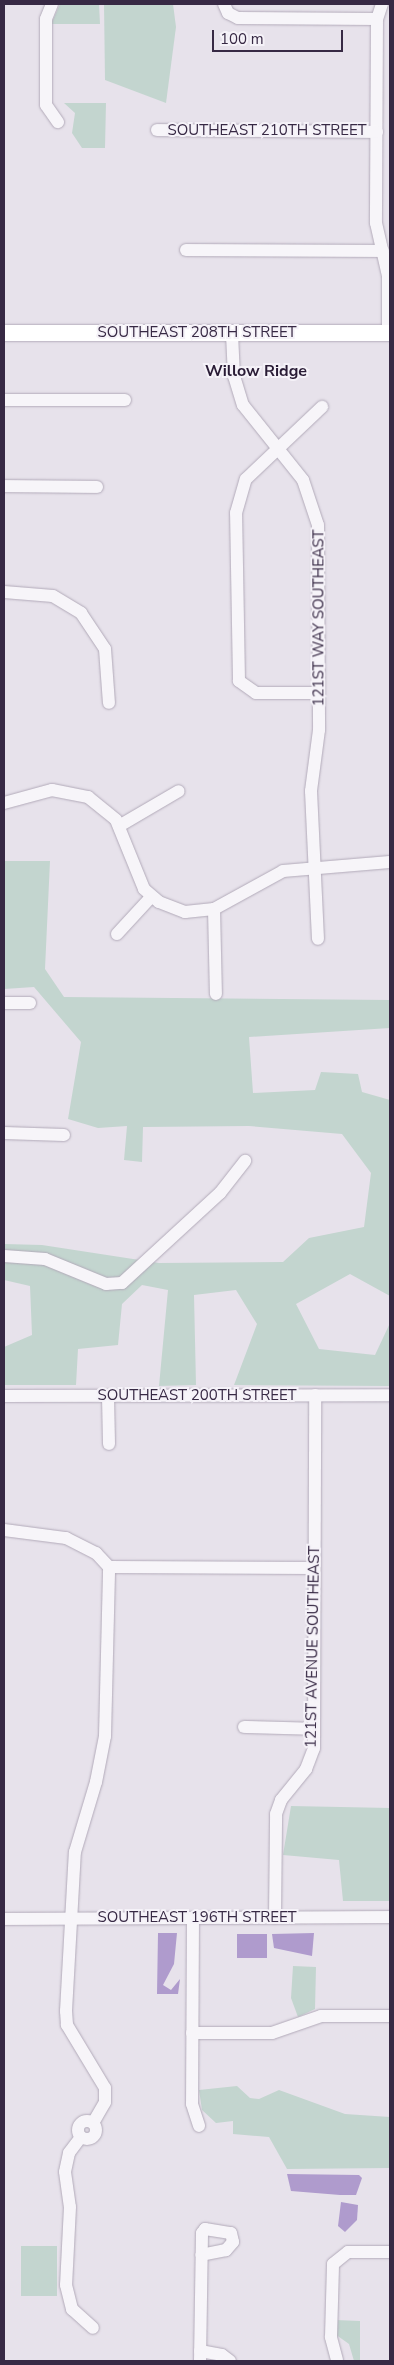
<!DOCTYPE html>
<html>
<head>
<meta charset="utf-8">
<style>
	body { margin:0 }
	#map { position:relative; width:394px; height:2365px; overflow:hidden; background:#e7e2eb; font-family:"Nunito Sans",sans-serif }
	div>[style] { position:absolute }
	.green>* { inset:0; background:#c3d5cf; transform-origin:0 0 }
	.water>* { inset:0; background:#af9bcd; transform-origin:0 0 }
	.roads { filter:drop-shadow(0 0 1px #b2aab9) drop-shadow(0 0 1px #b2aab9) }
	.minor>* { height:12px; margin:-6px; padding:0 6px; transform-origin:6px; border-radius:6px; background:#f7f5f9 }
	.minor>.ring { margin:-6px; padding:0; box-sizing:content-box; background:none; border:12px solid #f7f5f9; border-radius:50% }
	.major>* { height:16px; margin:-8px; padding:0 8px; transform-origin:8px; border-radius:8px; background:#fff }
	span { translate:-50% -50%; white-space:nowrap; text-align:center; line-height:1.15; -webkit-text-stroke:4px #f5f2f8; paint-order:stroke }
	.street-label { font-size:15px; color:#372944 }
	.neighbourhood-label { font-size:16px; color:#291b35; font-weight:700 }
	.frame { position:absolute; inset:0; border:5px solid #372944; pointer-events:none }
	.scale { position:absolute; left:212px; top:30px; width:131px; height:22px; box-sizing:border-box; border:2px solid #372944; border-top:0; padding-left:6px; font-size:15px; line-height:18px; white-space:nowrap; color:#372944; -webkit-text-stroke:4px #f5f2f8; paint-order:stroke }
</style>
</head>
<body>
<div id="map">
	<div class="green">
		<i style="clip-path:polygon(60px 4px,99px 4px,100px 24px,51px 24px)"></i>
		<i style="clip-path:polygon(104px 4px,173px 4px,176px 27px,166px 103px,105px 80px)"></i>
		<i style="clip-path:polygon(64px 103px,106px 103px,105px 148px,82px 148px,72px 133px,75px 113px)"></i>
		<i style="clip-path:polygon(4px 861px,50px 861px,45px 969px,64px 997px,390px 1000px,390px 1028px,249px 1037px,253px 1093px,315px 1090px,321px 1072px,358px 1074px,362px 1092px,390px 1100px,390px 1296px,350px 1274px,296px 1304px,319px 1349px,375px 1355px,390px 1323px,390px 1386px,234px 1385px,257px 1324px,236px 1290px,194px 1295px,196px 1385px,159px 1386px,168px 1290px,142px 1285px,122px 1304px,118px 1345px,78px 1349px,76px 1385px,4px 1385px,4px 1347px,32px 1335px,30px 1286px,4px 1280px,4px 1244px,42px 1245px,159px 1263px,283px 1262px,309px 1238px,364px 1227px,371px 1173px,342px 1134px,249px 1126px,143px 1127px,142px 1162px,124px 1160px,127px 1126px,98px 1128px,68px 1119px,81px 1042px,34px 987px,4px 989px)"></i>
		<i style="clip-path:polygon(291px 1806px,390px 1808px,390px 1901px,343px 1901px,339px 1860px,283px 1855px)"></i>
		<i style="clip-path:polygon(293px 1966px,316px 1967px,315px 2009px,298px 2017px,291px 1998px)"></i>
		<i style="clip-path:polygon(237px 2086px,250px 2098px,259px 2099px,279px 2090px,345px 2114px,390px 2117px,390px 2168px,287px 2169px,269px 2137px,233px 2134px,233px 2121px,216px 2123px,202px 2110px,199px 2090px)"></i>
		<i style="left:21px;top:2246px;width:36px;height:50px"></i>
		<i style="clip-path:polygon(335px 2320px,360px 2321px,360px 2361px,354px 2361px,349px 2344px,335px 2334px)"></i>
	</div>
	<div class="water">
		<i style="clip-path:polygon(158px 1933px,177px 1933px,174px 1964px,163px 1985px,171px 1990px,180px 1979px,178px 1994px,157px 1994px)"></i>
		<i style="clip-path:polygon(314px 1933px,312px 1956px,274px 1948px,272px 1934px)"></i>
		<i style="left:237px;top:1934px;width:30px;height:24px"></i>
		<i style="clip-path:polygon(287px 2174px,359px 2175px,362px 2178px,356px 2195px,340px 2195px,291px 2191px)"></i>
		<i style="clip-path:polygon(341px 2202px,358px 2205px,357px 2220px,345px 2232px,338px 2226px)"></i>
	</div>
	<div class="roads">
		<div class="minor">
			<i style="left:52px;top:4px;width:16px;rotate:112deg"></i>
			<i style="left:46px;top:19px;width:86px;rotate:90deg"></i>
			<i style="left:46px;top:105px;width:21px;rotate:55deg"></i>
			<i style="left:224px;top:4px;width:10px;rotate:66deg"></i>
			<i style="left:228px;top:13px;width:11px;rotate:27deg"></i>
			<i style="left:238px;top:18px;width:139px;rotate:0.4deg"></i>
			<i style="left:382px;top:4px;width:16px;rotate:108deg"></i>
			<i style="left:377px;top:19px;width:204px;rotate:90.3deg"></i>
			<i style="left:376px;top:223px;width:54px;rotate:77.2deg"></i>
			<i style="left:388px;top:276px;width:57px;rotate:90deg"></i>
			<i style="left:157px;top:130px;width:220px;rotate:0.5deg"></i>
			<i style="left:186px;top:250px;width:197px;rotate:0.3deg"></i>
			<i style="left:232px;top:334px;width:42px;rotate:87.3deg"></i>
			<i style="left:234px;top:376px;width:30px;rotate:73deg"></i>
			<i style="left:243px;top:405px;width:96px;rotate:51.3deg"></i>
			<i style="left:303px;top:480px;width:47px;rotate:71.6deg"></i>
			<i style="left:318px;top:525px;width:205px;rotate:89.7deg"></i>
			<i style="left:319px;top:730px;width:62px;rotate:97.5deg"></i>
			<i style="left:311px;top:791px;width:148px;rotate:87.3deg"></i>
			<i style="left:4px;top:400px;width:121px"></i>
			<i style="left:4px;top:486px;width:93px;rotate:0.6deg"></i>
			<i style="left:4px;top:592px;width:49px;rotate:4.7deg"></i>
			<i style="left:53px;top:596px;width:33px;rotate:31deg"></i>
			<i style="left:81px;top:613px;width:43px;rotate:56.3deg"></i>
			<i style="left:105px;top:649px;width:54px;rotate:85.8deg"></i>
			<i style="left:319px;top:693px;width:63px;rotate:180deg"></i>
			<i style="left:256px;top:693px;width:21px;rotate:-145deg"></i>
			<i style="left:239px;top:681px;width:168px;rotate:-91deg"></i>
			<i style="left:236px;top:513px;width:35px;rotate:-74deg"></i>
			<i style="left:246px;top:479px;width:105px;rotate:-43.5deg"></i>
			<i style="left:4px;top:803px;width:50px;rotate:-15.2deg"></i>
			<i style="left:52px;top:790px;width:37px;rotate:11deg"></i>
			<i style="left:88px;top:797px;width:36px;rotate:39deg"></i>
			<i style="left:116px;top:820px;width:74px;rotate:67.9deg"></i>
			<i style="left:144px;top:889px;width:20px;rotate:41deg"></i>
			<i style="left:159px;top:902px;width:28px;rotate:21deg"></i>
			<i style="left:185px;top:912px;width:29px;rotate:-6deg"></i>
			<i style="left:214px;top:909px;width:79px;rotate:-28.8deg"></i>
			<i style="left:283px;top:871px;width:107px;rotate:-4.8deg"></i>
			<i style="left:119px;top:826px;width:69px;rotate:-30.3deg"></i>
			<i style="left:214px;top:909px;width:85px;rotate:88.7deg"></i>
			<i style="left:117px;top:934px;width:50px;rotate:-47.4deg"></i>
			<i style="left:4px;top:1003px;width:26px"></i>
			<i style="left:4px;top:1133px;width:60px;rotate:1.9deg"></i>
			<i style="left:4px;top:1256px;width:41px;rotate:4.2deg"></i>
			<i style="left:45px;top:1259px;width:66px;rotate:22.3deg"></i>
			<i style="left:106px;top:1284px;width:16px;rotate:-4deg"></i>
			<i style="left:122px;top:1283px;width:133px;rotate:-42.6deg"></i>
			<i style="left:220px;top:1193px;width:41px;rotate:-52deg"></i>
			<i style="left:4px;top:1396px;width:386px;rotate:-0.1deg"></i>
			<i style="left:108px;top:1396px;width:48px;rotate:88.8deg"></i>
			<i style="left:4px;top:1530px;width:63px;rotate:7.4deg"></i>
			<i style="left:66px;top:1538px;width:34px;rotate:27deg"></i>
			<i style="left:96px;top:1553px;width:19px;rotate:47deg"></i>
			<i style="left:109px;top:1567px;width:204px;rotate:0.3deg"></i>
			<i style="left:244px;top:1727px;width:70px;rotate:1.6deg"></i>
			<i style="left:193px;top:1918px;width:186px;rotate:90.3deg"></i>
			<i style="left:192px;top:2104px;width:23px;rotate:72deg"></i>
			<i style="left:275px;top:1918px;width:104px;rotate:-89.4deg"></i>
			<i style="left:276px;top:1814px;width:15px;rotate:-70deg"></i>
			<i style="left:281px;top:1800px;width:40px;rotate:-51deg"></i>
			<i style="left:306px;top:1769px;width:22px;rotate:-69deg"></i>
			<i style="left:314px;top:1748px;width:353px;rotate:-89.8deg"></i>
			<i style="left:4px;top:1919px;width:386px;rotate:-0.3deg"></i>
			<i style="left:192px;top:2033px;width:80px"></i>
			<i style="left:272px;top:2033px;width:52px;rotate:-19.1deg"></i>
			<i style="left:321px;top:2016px;width:69px"></i>
			<i class="ring" style="left:78px;top:2121px;width:6px;height:6px"></i>
			<i style="left:93px;top:2123px;width:24px;rotate:-60deg"></i>
			<i style="left:105px;top:2102px;width:14px;rotate:-90deg"></i>
			<i style="left:105px;top:2088px;width:74px;rotate:-121.1deg"></i>
			<i style="left:67px;top:2025px;width:14px;rotate:-94deg"></i>
			<i style="left:66px;top:2011px;width:159px;rotate:-86.8deg"></i>
			<i style="left:75px;top:1852px;width:73px;rotate:-73.3deg"></i>
			<i style="left:96px;top:1782px;width:47px;rotate:-78.9deg"></i>
			<i style="left:105px;top:1736px;width:169px;rotate:-88.6deg"></i>
			<i style="left:81px;top:2137px;width:20px;rotate:127deg"></i>
			<i style="left:69px;top:2153px;width:19px;rotate:102deg"></i>
			<i style="left:65px;top:2172px;width:35px;rotate:82deg"></i>
			<i style="left:70px;top:2207px;width:78px;rotate:92.9deg"></i>
			<i style="left:66px;top:2285px;width:25px;rotate:76deg"></i>
			<i style="left:72px;top:2309px;width:28px;rotate:42deg"></i>
			<i style="left:200px;top:2351px;width:22px;rotate:10deg"></i>
			<i style="left:222px;top:2355px;width:10px;rotate:37deg"></i>
			<i style="left:337px;top:2360px;width:24px;rotate:-105deg"></i>
			<i style="left:331px;top:2337px;width:73px;rotate:-88.4deg"></i>
			<i style="left:333px;top:2264px;width:19px;rotate:-39deg"></i>
			<i style="left:348px;top:2252px;width:42px"></i>
			<i style="left:200px;top:2361px;width:128px;rotate:-89.1deg"></i>
			<i style="left:202px;top:2233px;width:5px;rotate:-53deg"></i>
			<i style="left:205px;top:2229px;width:26px;rotate:9deg"></i>
			<i style="left:231px;top:2233px;width:9px;rotate:77deg"></i>
			<i style="left:233px;top:2242px;width:11px;rotate:131deg"></i>
			<i style="left:226px;top:2250px;width:25px;rotate:169deg"></i>
		</div>
		<div class="major">
			<i style="left:4px;top:333px;width:386px"></i>
		</div>
	</div>
	<div class="street-label">
		<span style="left:267px;top:131px">SOUTHEAST 210TH STREET</span>
		<span style="left:197px;top:333px">SOUTHEAST 208TH STREET</span>
		<span style="left:319px;top:618px;rotate:-90deg">121ST WAY SOUTHEAST</span>
		<span style="left:197px;top:1396px">SOUTHEAST 200TH STREET</span>
		<span style="left:313px;top:1647px;rotate:-89deg">121ST AVENUE SOUTHEAST</span>
		<span style="left:197px;top:1918px">SOUTHEAST 196TH STREET</span>
	</div>
	<div class="neighbourhood-label">
		<span style="left:256px;top:371px">Willow Ridge</span>
	</div>
	<div class="frame"></div>
	<div class="scale">100 m</div>
</div>
</body>
</html>
